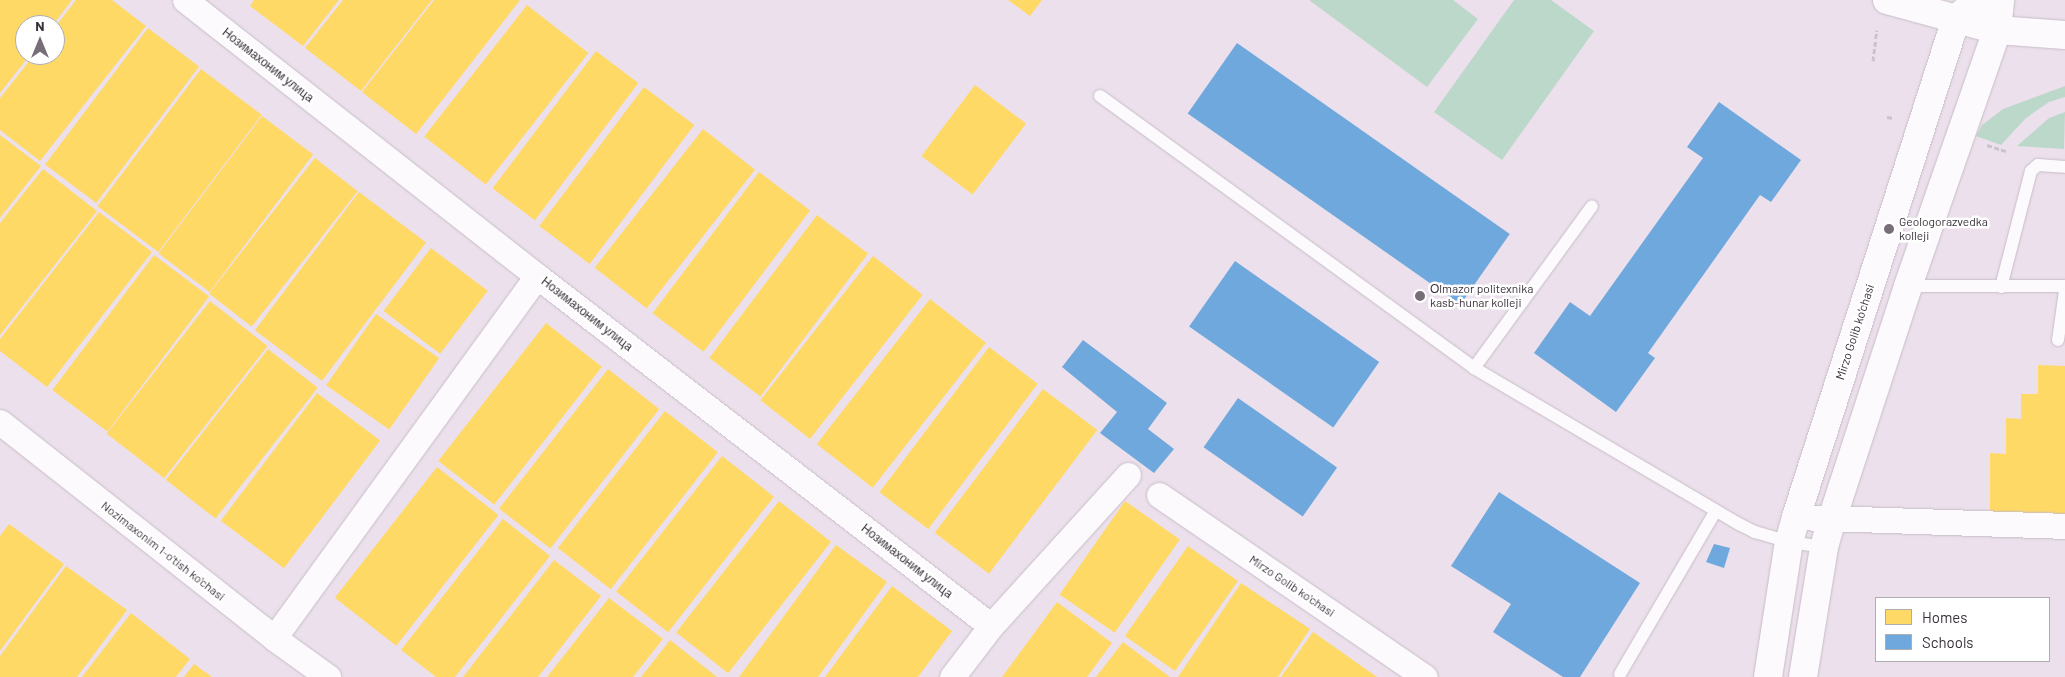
<!DOCTYPE html>
<html>
<head>
<meta charset="utf-8">
<style>
	body { margin:0 }
	#map { position:relative; width:2065px; height:677px; overflow:hidden; background:#ece0ec; font-family:Barlow,sans-serif }
	div>[style] { position:absolute }
	.green>* { inset:0; background:#bcd8ca }
	.homes>* { inset:0; background:#ffd966; transform-origin:0 0 }
	.schools>* { inset:0; background:#6fa8dc; transform-origin:0 0 }
	.path>* { height:3px; margin-top:-1.5px; transform-origin:0; background:repeating-linear-gradient(90deg,#c9c4ca 0 5px,transparent 0 7.5px) }
	.roads { filter:drop-shadow(0 0 1px #c6bdc7) drop-shadow(0 0 1px #c6bdc7) }
	.service>* { height:12px; margin:-6px; padding:0 6px; transform-origin:6px; border-radius:6px; background:#fcfafc }
	.minor>* { height:25px; margin:-12.5px; padding:0 12.5px; transform-origin:12.5px; border-radius:12.5px; background:#fcfafc }
	.secondary>* { height:28px; margin:-14px; padding:0 14px; transform-origin:14px; border-radius:14px; background:#fcfafc }
	.dots>* { width:14px; height:14px; translate:-50% -50%; box-sizing:border-box; border:2px solid #fff; border-radius:50% }
	span { translate:-50% -50%; white-space:nowrap; text-align:center; line-height:1.15; -webkit-text-stroke:5px #fff; paint-order:stroke }
	.street-label { font-size:12px; color:#39313a }
	.poi-label { font-size:12px; color:#39313a }
	.left { translate:0 -50%; text-align:left }
	.legend { position:absolute; left:1875px; top:597px; width:175px; height:65px; box-sizing:border-box; background:#fff; border:1px solid #b0adb0; margin:0; padding:6px 9px; list-style:none; font-size:15px; color:#39313a }
	.legend li { display:flex; align-items:center; gap:10px; height:25px }
	.legend b { width:25px; border:1px solid #b0adb0 }
	.north { position:absolute; left:15px; top:15px; width:50px; height:50px; box-sizing:border-box; background:#fff; border:1px solid #b0adb0; border-radius:50%; rotate:0deg; font-size:14px; font-weight:700; line-height:20px; text-align:center; color:#39313a }
	.north::after { content:''; display:block; margin:auto; width:18px; height:22px; background:#786e78; clip-path:polygon(50% 0,100% 100%,50% 72%,0 100%) }
</style>
</head>
<body>
<div id="map">
	<div class="green">
		<i style="clip-path:polygon(1309px 0,1453px 0,1478px 19px,1427px 87px)"></i>
		<i style="clip-path:polygon(1514px 0,1551px 0,1594px 31px,1502px 160px,1434px 112px)"></i>
		<i style="clip-path:polygon(2065px 86px,2065px 97px,2049px 102px,2026px 118px,2001px 145px,1976px 136px,1982px 125px,2003px 109px)"></i>
		<i style="clip-path:polygon(2065px 112px,2064px 149px,2017px 146px,2049px 118px)"></i>
	</div>
	<div class="homes">
		<i style="clip-path:polygon(0 0,72px 0,53px 25px,25px 25px,25px 55px,30px 55px,0 93px)"></i>
		<i style="clip-path:polygon(76px 0,112px 0,146px 26px,40px 161px,0 130px,0 98px,34px 55px,55px 55px,55px 27px)"></i>
		<i style="clip-path:polygon(254px 0,339px 0,303px 46px,250px 6px)"></i>
		<i style="clip-path:polygon(343px 0,432px 0,361px 91px,305px 48px)"></i>
		<i style="clip-path:polygon(434px 0,520px 0,416px 134px,362px 92px)"></i>
		<i style="clip-path:polygon(1008px 0,1042px 0,1030px 16px)"></i>
		<i style="left:527px;top:5px;width:78px;height:167px;rotate:38deg"></i>
		<i style="left:148px;top:28px;width:64px;height:171px;rotate:37deg"></i>
		<i style="left:596px;top:51px;width:53px;height:172px;rotate:37deg"></i>
		<i style="left:201px;top:69px;width:76px;height:172px;rotate:37deg"></i>
		<i style="left:975px;top:85px;width:64px;height:89px;rotate:37deg"></i>
		<i style="left:644px;top:87px;width:63px;height:174px;rotate:37deg"></i>
		<i style="left:262px;top:116px;width:64px;height:172px;rotate:37deg"></i>
		<i style="left:703px;top:129px;width:66px;height:176px;rotate:38deg"></i>
		<i style="clip-path:polygon(0 135px,41px 166px,0 218px)"></i>
		<i style="left:315px;top:158px;width:54px;height:172px;rotate:38deg"></i>
		<i style="clip-path:polygon(43px 169px,97px 211px,0 335px,0 223px)"></i>
		<i style="left:759px;top:172px;width:64px;height:177px;rotate:37deg"></i>
		<i style="left:359px;top:192px;width:84px;height:173px;rotate:37deg"></i>
		<i style="clip-path:polygon(99px 212px,152px 252px,47px 387px,0 351px,0 339px)"></i>
		<i style="left:817px;top:215px;width:64px;height:179px;rotate:37deg"></i>
		<i style="left:431px;top:248px;width:71px;height:79px;rotate:37deg"></i>
		<i style="left:154px;top:255px;width:69px;height:169px;rotate:37deg"></i>
		<i style="left:873px;top:256px;width:63px;height:183px;rotate:38deg"></i>
		<i style="left:930px;top:299px;width:71px;height:184px;rotate:38deg"></i>
		<i style="left:210px;top:301px;width:73px;height:168px;rotate:38deg"></i>
		<i style="left:376px;top:314px;width:77px;height:87px;rotate:35deg"></i>
		<i style="left:546px;top:323px;width:71px;height:175px;rotate:38deg"></i>
		<i style="left:989px;top:347px;width:61px;height:182px;rotate:37deg"></i>
		<i style="left:268px;top:349px;width:63px;height:166px;rotate:38deg"></i>
		<i style="clip-path:polygon(2038px 365px,2065px 366px,2065px 514px,1990px 514px,1990px 453px,2006px 454px,2006px 418px,2021px 419px,2021px 394px,2038px 394px)"></i>
		<i style="left:608px;top:369px;width:65px;height:177px;rotate:38deg"></i>
		<i style="left:1043px;top:389px;width:68px;height:180px;rotate:37deg"></i>
		<i style="left:317px;top:393px;width:79px;height:160px;rotate:37deg"></i>
		<i style="left:665px;top:411px;width:67px;height:174px;rotate:38deg"></i>
		<i style="left:722px;top:456px;width:66px;height:172px;rotate:38deg"></i>
		<i style="left:437px;top:467px;width:78px;height:166px;rotate:38deg"></i>
		<i style="left:779px;top:501px;width:66px;height:167px;rotate:38deg"></i>
		<i style="left:1125px;top:501px;width:67px;height:114px;rotate:35deg"></i>
		<i style="clip-path:polygon(503px 519px,550px 556px,455px 677px,436px 677px,401px 650px)"></i>
		<i style="clip-path:polygon(9px 524px,64px 564px,0 651px,0 536px)"></i>
		<i style="clip-path:polygon(836px 545px,887px 582px,818px 677px,739px 677px)"></i>
		<i style="left:1188px;top:546px;width:61px;height:110px;rotate:35deg"></i>
		<i style="clip-path:polygon(554px 560px,601px 596px,538px 677px,463px 677px)"></i>
		<i style="clip-path:polygon(66px 566px,127px 610px,77px 677px,0 677px,0 656px)"></i>
		<i style="clip-path:polygon(1241px 583px,1310px 629px,1278px 677px,1178px 677px)"></i>
		<i style="clip-path:polygon(892px 586px,952px 631px,918px 677px,825px 677px)"></i>
		<i style="clip-path:polygon(609px 598px,663px 639px,633px 677px,547px 677px)"></i>
		<i style="clip-path:polygon(1057px 602px,1112px 643px,1087px 677px,1002px 677px)"></i>
		<i style="clip-path:polygon(131px 613px,190px 659px,176px 677px,82px 677px)"></i>
		<i style="clip-path:polygon(1313px 632px,1377px 677px,1281px 677px)"></i>
		<i style="clip-path:polygon(670px 640px,717px 677px,641px 677px)"></i>
		<i style="clip-path:polygon(1123px 642px,1170px 677px,1096px 677px)"></i>
		<i style="clip-path:polygon(194px 664px,212px 677px,184px 677px)"></i>
	</div>
	<div class="schools">
		<i style="left:1237px;top:43px;width:333px;height:86px;rotate:35deg"></i>
		<i style="clip-path:polygon(1719px 102px,1801px 160px,1771px 202px,1760px 195px,1648px 353px,1655px 358px,1616px 412px,1534px 353px,1570px 302px,1590px 316px,1703px 158px,1687px 147px)"></i>
		<i style="left:1235px;top:261px;width:176px;height:80px;rotate:35deg"></i>
		<i style="clip-path:polygon(1083px 340px,1167px 403px,1148px 429px,1174px 449px,1154px 473px,1100px 433px,1117px 412px,1062px 367px)"></i>
		<i style="left:1238px;top:398px;width:121px;height:60px;rotate:35deg"></i>
		<i style="clip-path:polygon(1499px 492px,1640px 583px,1580px 677px,1563px 677px,1493px 632px,1511px 604px,1451px 566px)"></i>
		<i style="clip-path:polygon(1714px 544px,1730px 548px,1724px 568px,1706px 562px)"></i>
	</div>
	<div class="path">
		<i style="left:1873px;top:61px;width:31px;rotate:-83deg"></i>
		<i style="left:1887px;top:117px;width:7px;rotate:8deg"></i>
		<i style="left:1987px;top:145px;width:20px;rotate:18deg"></i>
	</div>
	<div class="roads">
		<div class="service">
			<i style="left:1100px;top:96px;width:462px;rotate:36deg"></i>
			<i style="left:1474px;top:368px;width:308px;rotate:30.5deg"></i>
			<i style="left:1739px;top:524px;width:18px;rotate:27deg"></i>
			<i style="left:1755px;top:532px;width:35px;rotate:16deg"></i>
			<i style="left:1789px;top:542px;width:35px;rotate:8deg"></i>
			<i style="left:1908px;top:286px;width:157px"></i>
			<i style="left:2001px;top:287px;width:120px;rotate:-75.5deg"></i>
			<i style="left:2031px;top:171px;width:9px;rotate:-41deg"></i>
			<i style="left:2038px;top:165px;width:27px;rotate:4deg"></i>
			<i style="left:2058px;top:340px;width:49px;rotate:-81.9deg"></i>
			<i style="left:1474px;top:368px;width:200px;rotate:-53.9deg"></i>
			<i style="left:1620px;top:674px;width:188px;rotate:-59.6deg"></i>
		</div>
		<div class="minor">
			<i style="left:185px;top:0;width:447px;rotate:38.1deg"></i>
			<i style="left:537px;top:276px;width:573px;rotate:37.63deg"></i>
			<i style="left:0;top:422px;width:349px;rotate:38.2deg"></i>
			<i style="left:274px;top:638px;width:67px;rotate:35.8deg"></i>
			<i style="left:1159px;top:495px;width:322px;rotate:34.4deg"></i>
			<i style="left:1796px;top:517px;width:269px;rotate:1.9deg"></i>
			<i style="left:274px;top:638px;width:447px;rotate:-54deg"></i>
			<i style="left:952px;top:677px;width:64px;rotate:-52.6deg"></i>
			<i style="left:991px;top:626px;width:204px;rotate:-47.8deg"></i>
		</div>
		<div class="secondary">
			<i style="left:1887px;top:0;width:114px;rotate:15.3deg"></i>
			<i style="left:1997px;top:30px;width:68px;rotate:4.2deg"></i>
			<i style="left:1768px;top:677px;width:137px;rotate:-81.2deg"></i>
			<i style="left:1789px;top:542px;width:26px;rotate:-74deg"></i>
			<i style="left:1796px;top:517px;width:523px;rotate:-72.19deg"></i>
			<i style="left:1956px;top:19px;width:29px;rotate:-41deg"></i>
			<i style="left:1803px;top:677px;width:132px;rotate:-80.8deg"></i>
			<i style="left:1824px;top:547px;width:29px;rotate:-74deg"></i>
			<i style="left:1832px;top:519px;width:245px;rotate:-71.9deg"></i>
			<i style="left:1908px;top:286px;width:271px;rotate:-70.8deg"></i>
			<i style="left:1997px;top:30px;width:30px;rotate:-84deg"></i>
		</div>
	</div>
	<div class="dots">
		<i style="left:1889px;top:229px;background:#786e78"></i>
		<i style="left:1420px;top:296px;background:#786e78"></i>
	</div>
	<div class="street-label">
		<span style="left:268px;top:65px;rotate:38deg">Нозимахоним улица</span>
		<span style="left:587px;top:314px;rotate:38deg">Нозимахоним улица</span>
		<span style="left:1855px;top:332px;rotate:-72deg">Mirzo Golib ko'chasi</span>
		<span style="left:163px;top:551px;rotate:38deg">Nozimaxonim 1-o'tish ko'chasi</span>
		<span style="left:907px;top:561px;rotate:38deg">Нозимахоним улица</span>
		<span style="left:1292px;top:586px;rotate:34deg">Mirzo Golib ko'chasi</span>
	</div>
	<div class="poi-label">
		<span class="left" style="left:1899px;top:229px">Geologorazvedka<br>kolleji</span>
		<span class="left" style="left:1430px;top:296px">Оlmazor politexnika<br>kasb-hunar kolleji</span>
	</div>
	<ul class="legend">
	<li><b style="height:14px;background:#ffd966"></b>Homes</li>
	<li><b style="height:14px;background:#6fa8dc"></b>Schools</li>
	</ul>
	<div class="north">N</div>
</div>
</body>
</html>
